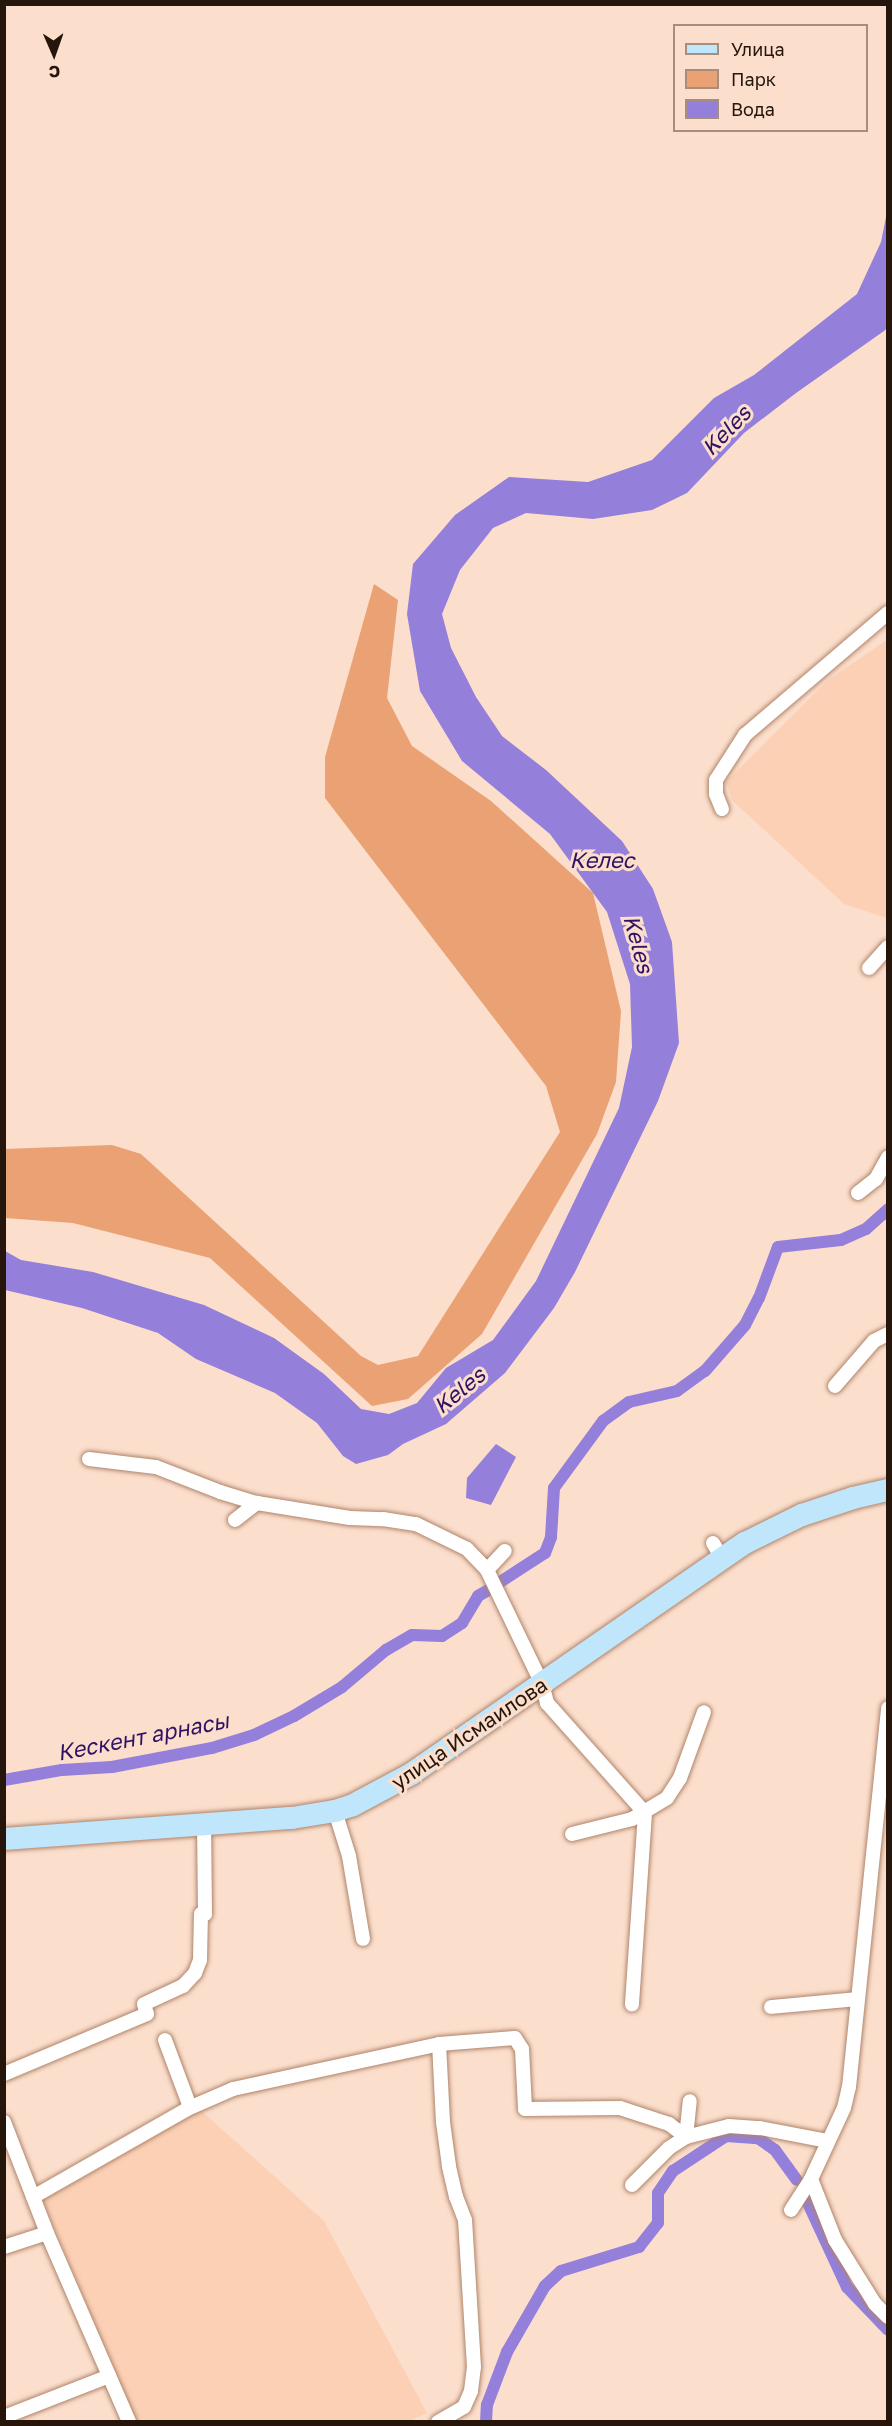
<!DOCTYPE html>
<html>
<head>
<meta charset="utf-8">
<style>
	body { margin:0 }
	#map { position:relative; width:892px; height:2426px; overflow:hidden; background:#fbdecc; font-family:"Golos Text",sans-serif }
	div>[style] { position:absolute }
	.built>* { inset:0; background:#fcd0b5 }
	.green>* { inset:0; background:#eaa173 }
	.water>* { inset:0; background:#947fdb }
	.canal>* { height:12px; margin:-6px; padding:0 6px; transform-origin:6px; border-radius:6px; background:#947fdb }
	.roads { filter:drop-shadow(0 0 2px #b0846a) drop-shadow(0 0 2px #b0846a) }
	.minor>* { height:14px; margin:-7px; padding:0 7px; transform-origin:7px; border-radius:7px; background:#fff }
	.primary>* { height:22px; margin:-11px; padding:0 11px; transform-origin:11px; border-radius:11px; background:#c0e6fb }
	span { translate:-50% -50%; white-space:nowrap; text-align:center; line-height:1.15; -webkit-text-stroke:6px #fbdecc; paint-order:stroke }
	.street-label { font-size:21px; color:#25150a }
	.water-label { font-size:22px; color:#301264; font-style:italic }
	.frame { position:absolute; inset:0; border:6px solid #25150a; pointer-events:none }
	.legend { position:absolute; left:673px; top:24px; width:195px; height:108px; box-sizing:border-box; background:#fbdecc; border:2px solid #a58e7e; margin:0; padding:8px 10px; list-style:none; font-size:18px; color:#25150a }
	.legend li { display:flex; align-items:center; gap:12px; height:30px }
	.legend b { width:30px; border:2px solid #a58e7e }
	.north { position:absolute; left:24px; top:24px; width:60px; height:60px; -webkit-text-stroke:4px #fbdecc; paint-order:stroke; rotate:178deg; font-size:16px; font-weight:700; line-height:24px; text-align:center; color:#25150a }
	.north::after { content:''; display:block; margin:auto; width:21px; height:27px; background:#25150a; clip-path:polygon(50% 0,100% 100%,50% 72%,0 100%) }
</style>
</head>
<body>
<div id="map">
	<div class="built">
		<i style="clip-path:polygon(887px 640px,887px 918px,844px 904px,732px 800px,726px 782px,829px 679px)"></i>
		<i style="clip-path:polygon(196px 2106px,324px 2221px,427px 2413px,407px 2422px,136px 2421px,40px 2193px)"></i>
	</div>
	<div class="green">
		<i style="clip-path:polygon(374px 584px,398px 600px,387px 698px,412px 746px,491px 801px,593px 893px,621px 1011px,616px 1082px,597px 1134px,482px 1334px,408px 1399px,372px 1406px,210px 1258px,73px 1223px,5px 1218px,4px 1149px,112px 1145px,141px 1154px,361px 1356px,378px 1365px,418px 1356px,560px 1132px,546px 1086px,325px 798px,325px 757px)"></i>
	</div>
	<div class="water">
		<i style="clip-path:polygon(887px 212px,888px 327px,884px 331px,796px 393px,744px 433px,687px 493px,652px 510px,593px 519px,526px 513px,493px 528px,460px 570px,442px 614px,451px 648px,476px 697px,502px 736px,546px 770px,622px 841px,653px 889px,672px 942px,679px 1043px,658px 1101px,575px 1272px,554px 1308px,505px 1373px,446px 1424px,403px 1444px,388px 1455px,356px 1464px,343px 1456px,317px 1423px,275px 1393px,196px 1359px,158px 1333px,82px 1308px,5px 1290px,5px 1251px,21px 1260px,93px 1272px,204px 1305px,274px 1338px,324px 1374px,361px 1409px,389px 1414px,417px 1403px,446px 1368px,493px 1340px,536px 1281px,619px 1108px,632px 1047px,630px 984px,607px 912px,550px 834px,462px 761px,420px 691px,407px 614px,413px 564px,455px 515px,509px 477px,588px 482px,652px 460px,714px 398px,754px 375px,857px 294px,881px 242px)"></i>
		<i style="clip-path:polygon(496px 1444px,516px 1457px,491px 1505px,466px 1498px,467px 1478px)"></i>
	</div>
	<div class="canal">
		<i style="left:497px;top:1584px;width:57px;rotate:-32.9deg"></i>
		<i style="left:545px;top:1553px;width:17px;rotate:-69deg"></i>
		<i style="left:551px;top:1537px;width:49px;rotate:-86.5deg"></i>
		<i style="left:554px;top:1488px;width:83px;rotate:-53.8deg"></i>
		<i style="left:603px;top:1421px;width:32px;rotate:-36deg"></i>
		<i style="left:629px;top:1402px;width:49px;rotate:-12.9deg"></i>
		<i style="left:677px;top:1391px;width:34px;rotate:-36deg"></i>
		<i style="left:705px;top:1371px;width:61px;rotate:-49deg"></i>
		<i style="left:745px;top:1325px;width:30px;rotate:-63deg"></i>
		<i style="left:759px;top:1298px;width:54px;rotate:-69.6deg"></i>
		<i style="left:778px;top:1247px;width:63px;rotate:-6.3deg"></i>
		<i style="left:841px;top:1240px;width:27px;rotate:-24deg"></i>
		<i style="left:866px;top:1229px;width:30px;rotate:-42deg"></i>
		<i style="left:4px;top:1780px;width:59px;rotate:-9.8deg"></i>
		<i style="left:62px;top:1770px;width:50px;rotate:-3.4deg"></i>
		<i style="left:112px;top:1767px;width:102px;rotate:-10.8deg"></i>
		<i style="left:212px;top:1748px;width:44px;rotate:-17.2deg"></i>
		<i style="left:254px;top:1735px;width:44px;rotate:-25.4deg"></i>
		<i style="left:294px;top:1716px;width:56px;rotate:-31.1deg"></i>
		<i style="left:342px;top:1687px;width:57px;rotate:-40.1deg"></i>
		<i style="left:386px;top:1650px;width:30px;rotate:-30deg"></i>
		<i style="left:412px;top:1635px;width:30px;rotate:2deg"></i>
		<i style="left:442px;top:1636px;width:24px;rotate:-33deg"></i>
		<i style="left:462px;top:1623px;width:31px;rotate:-59deg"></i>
		<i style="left:478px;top:1596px;width:14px;rotate:-30deg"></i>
		<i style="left:807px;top:2201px;width:95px;rotate:65.1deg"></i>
		<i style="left:847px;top:2287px;width:59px;rotate:46.4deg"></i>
		<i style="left:486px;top:2422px;width:17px;rotate:-87deg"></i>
		<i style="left:487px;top:2405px;width:57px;rotate:-69.3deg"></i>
		<i style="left:507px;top:2352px;width:76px;rotate:-60.1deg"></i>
		<i style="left:545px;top:2286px;width:22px;rotate:-43deg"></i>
		<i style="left:561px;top:2271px;width:82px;rotate:-17.1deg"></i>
		<i style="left:639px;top:2247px;width:31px;rotate:-52deg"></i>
		<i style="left:658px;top:2223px;width:30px;rotate:-90deg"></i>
		<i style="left:658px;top:2193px;width:27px;rotate:-56deg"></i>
		<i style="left:673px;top:2171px;width:64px;rotate:-33.4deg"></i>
		<i style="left:726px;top:2136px;width:32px;rotate:4deg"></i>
		<i style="left:758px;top:2138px;width:21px;rotate:35deg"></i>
		<i style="left:775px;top:2150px;width:37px;rotate:54deg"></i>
	</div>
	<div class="roads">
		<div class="minor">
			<i style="left:722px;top:809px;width:16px;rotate:-112deg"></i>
			<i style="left:716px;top:794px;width:14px;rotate:-90deg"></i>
			<i style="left:716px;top:780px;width:54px;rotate:-57.2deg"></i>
			<i style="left:745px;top:735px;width:188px;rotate:-40.5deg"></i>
			<i style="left:869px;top:968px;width:28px;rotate:-48deg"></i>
			<i style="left:858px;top:1193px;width:23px;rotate:-38deg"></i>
			<i style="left:876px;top:1179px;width:25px;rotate:-61deg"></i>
			<i style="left:835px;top:1386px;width:60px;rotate:-49.1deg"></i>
			<i style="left:874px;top:1341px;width:16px;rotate:-27deg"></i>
			<i style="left:89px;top:1459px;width:67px;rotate:6.8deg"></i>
			<i style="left:156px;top:1467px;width:69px;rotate:21.3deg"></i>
			<i style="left:220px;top:1492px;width:39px;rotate:17deg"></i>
			<i style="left:257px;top:1503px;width:94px;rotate:9.2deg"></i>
			<i style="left:350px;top:1518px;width:33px;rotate:2deg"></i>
			<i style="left:383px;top:1519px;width:33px;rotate:9deg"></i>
			<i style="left:416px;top:1524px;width:57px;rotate:26.1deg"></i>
			<i style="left:467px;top:1549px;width:29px;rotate:46deg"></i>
			<i style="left:487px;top:1570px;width:127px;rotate:64.2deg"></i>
			<i style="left:542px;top:1684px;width:20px;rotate:75deg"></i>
			<i style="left:547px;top:1703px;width:147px;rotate:48.3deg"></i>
			<i style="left:645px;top:1813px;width:192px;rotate:93.9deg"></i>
			<i style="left:235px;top:1520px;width:28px;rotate:-38deg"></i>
			<i style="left:713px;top:1543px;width:17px;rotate:59deg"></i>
			<i style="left:487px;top:1570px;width:26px;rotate:-47deg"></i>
			<i style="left:335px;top:1811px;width:47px;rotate:72.7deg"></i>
			<i style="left:349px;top:1856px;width:84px;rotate:80.4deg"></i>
			<i style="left:572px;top:1834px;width:62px;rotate:-14deg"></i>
			<i style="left:632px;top:1819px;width:41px;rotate:-31deg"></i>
			<i style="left:667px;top:1798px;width:24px;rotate:-57deg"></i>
			<i style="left:680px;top:1778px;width:70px;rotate:-70deg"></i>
			<i style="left:771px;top:2007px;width:86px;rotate:-5.3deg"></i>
			<i style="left:165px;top:2040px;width:72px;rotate:69.5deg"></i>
			<i style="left:4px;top:2074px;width:155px;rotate:-22.8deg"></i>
			<i style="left:147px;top:2014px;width:10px;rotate:-107deg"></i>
			<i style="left:144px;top:2004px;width:43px;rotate:-24.8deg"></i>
			<i style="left:183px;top:1986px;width:18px;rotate:-47deg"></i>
			<i style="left:195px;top:1973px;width:14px;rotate:-69deg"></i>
			<i style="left:200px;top:1960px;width:46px;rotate:-88.8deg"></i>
			<i style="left:201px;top:1914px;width:4px"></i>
			<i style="left:205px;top:1914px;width:90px;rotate:-90.6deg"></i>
			<i style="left:4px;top:2122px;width:119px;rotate:68.8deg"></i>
			<i style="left:47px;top:2233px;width:206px;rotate:66.5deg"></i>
			<i style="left:686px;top:2137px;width:36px;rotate:-84deg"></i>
			<i style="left:811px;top:2179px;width:66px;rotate:68.5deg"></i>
			<i style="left:835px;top:2240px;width:75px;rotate:58deg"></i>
			<i style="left:875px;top:2304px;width:18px;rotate:45deg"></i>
			<i style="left:632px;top:2185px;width:52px;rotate:-45deg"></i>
			<i style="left:669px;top:2148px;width:20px;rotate:-33deg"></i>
			<i style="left:686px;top:2137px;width:44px;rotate:-14.3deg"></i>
			<i style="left:729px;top:2126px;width:31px;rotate:4deg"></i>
			<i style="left:760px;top:2128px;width:68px;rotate:11deg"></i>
			<i style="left:33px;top:2197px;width:177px;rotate:-29.7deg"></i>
			<i style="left:187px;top:2109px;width:50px;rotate:-23.5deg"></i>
			<i style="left:233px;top:2089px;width:211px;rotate:-12.3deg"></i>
			<i style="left:439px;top:2044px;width:76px;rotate:-4.5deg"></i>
			<i style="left:515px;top:2038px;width:13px;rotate:58deg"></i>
			<i style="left:522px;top:2049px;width:60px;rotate:87.1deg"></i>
			<i style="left:525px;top:2109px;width:95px;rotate:-0.6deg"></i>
			<i style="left:620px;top:2108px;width:52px;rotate:18.1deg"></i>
			<i style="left:669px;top:2124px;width:21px;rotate:37deg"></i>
			<i style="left:791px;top:2210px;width:37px;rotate:-57deg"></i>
			<i style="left:811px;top:2179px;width:78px;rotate:-65.1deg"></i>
			<i style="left:844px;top:2108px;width:22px;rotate:-77deg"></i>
			<i style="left:849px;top:2087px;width:381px;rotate:-84.1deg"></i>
			<i style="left:4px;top:2247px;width:45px;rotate:-18deg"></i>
			<i style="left:4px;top:2417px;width:113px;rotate:-21.3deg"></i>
			<i style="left:438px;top:2422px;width:30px;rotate:-30deg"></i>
			<i style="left:464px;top:2407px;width:17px;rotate:-66deg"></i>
			<i style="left:471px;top:2391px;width:24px;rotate:-83deg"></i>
			<i style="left:474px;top:2367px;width:147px;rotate:-93.5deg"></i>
			<i style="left:465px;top:2220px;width:25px;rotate:-111deg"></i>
			<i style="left:456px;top:2197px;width:32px;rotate:-103deg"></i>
			<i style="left:449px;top:2166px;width:44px;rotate:-97.8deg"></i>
			<i style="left:443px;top:2122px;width:78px;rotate:-92.9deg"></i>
		</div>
		<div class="primary">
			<i style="left:4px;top:1839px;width:289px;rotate:-4.2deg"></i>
			<i style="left:292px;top:1818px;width:44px;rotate:-9.2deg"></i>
			<i style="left:335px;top:1811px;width:19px;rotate:-18deg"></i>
			<i style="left:353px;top:1805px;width:66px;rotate:-28.1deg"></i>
			<i style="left:411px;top:1774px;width:406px;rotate:-34.7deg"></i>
			<i style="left:745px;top:1543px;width:64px;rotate:-26.2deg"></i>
			<i style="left:802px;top:1515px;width:54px;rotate:-18.4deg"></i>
			<i style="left:853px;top:1498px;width:36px;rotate:-13deg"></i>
		</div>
	</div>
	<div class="street-label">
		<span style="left:469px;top:1733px;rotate:-34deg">улица Исмаилова</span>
	</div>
	<div class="water-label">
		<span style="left:726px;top:430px;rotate:-46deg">Keles</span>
		<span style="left:602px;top:860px">Келес</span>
		<span style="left:639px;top:944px;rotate:75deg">Keles</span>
		<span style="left:459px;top:1390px;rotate:-39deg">Keles</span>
		<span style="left:143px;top:1736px;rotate:-11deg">Кескент арнасы</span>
	</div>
	<div class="frame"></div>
	<ul class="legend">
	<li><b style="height:8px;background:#c0e6fb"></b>Улица</li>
	<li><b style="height:16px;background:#eaa173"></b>Парк</li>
	<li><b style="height:16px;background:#947fdb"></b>Вода</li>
	</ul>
	<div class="north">С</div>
</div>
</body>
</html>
